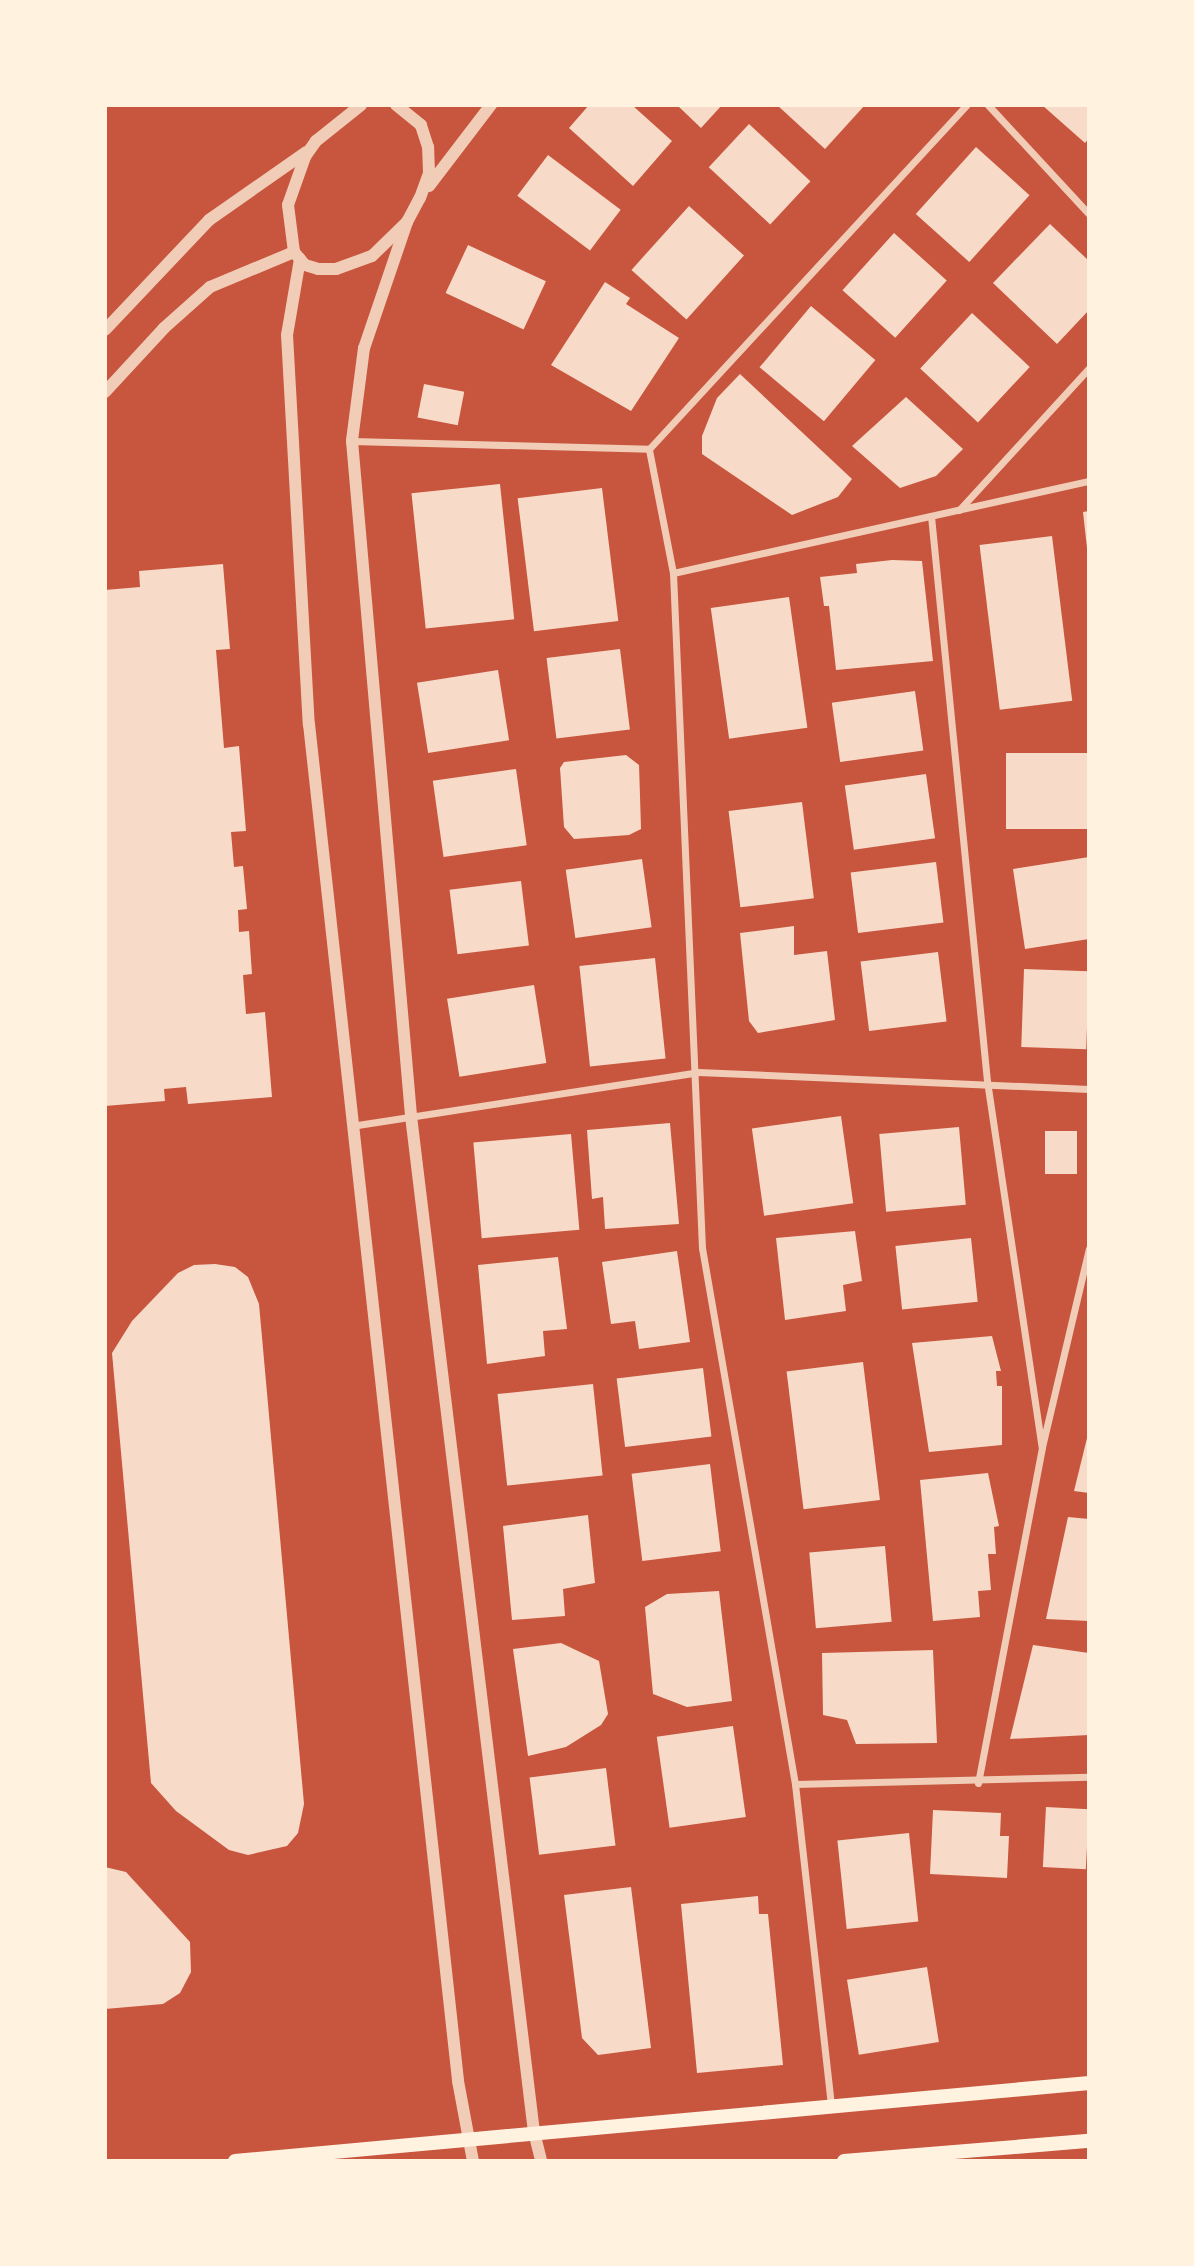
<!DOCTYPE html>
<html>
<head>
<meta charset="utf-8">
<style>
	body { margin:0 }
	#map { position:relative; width:1194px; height:2266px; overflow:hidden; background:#c8553d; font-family:"Open Sans",sans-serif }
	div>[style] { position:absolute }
	.building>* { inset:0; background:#f7dbc8; transform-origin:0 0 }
	.minor>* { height:7px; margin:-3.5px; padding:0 3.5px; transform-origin:3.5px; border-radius:3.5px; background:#f1ccb7 }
	.tertiary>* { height:12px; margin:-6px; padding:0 6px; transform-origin:6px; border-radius:6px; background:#f1ccb7 }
	.secondary>* { height:14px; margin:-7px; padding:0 7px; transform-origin:7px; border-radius:7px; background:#fff3e0 }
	span { translate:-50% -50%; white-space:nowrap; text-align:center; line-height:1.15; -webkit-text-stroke:7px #fff3e0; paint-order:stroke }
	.frame { position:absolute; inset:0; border:107px solid #fff3e0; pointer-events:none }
</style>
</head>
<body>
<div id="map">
	<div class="building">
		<i style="clip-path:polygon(589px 105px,632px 105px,672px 141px,633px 186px,569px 128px)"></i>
		<i style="clip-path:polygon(677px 105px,722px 105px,701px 128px)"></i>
		<i style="clip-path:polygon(777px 105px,865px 105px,825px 149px)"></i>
		<i style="clip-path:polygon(1042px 105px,1089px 105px,1089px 138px,1085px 143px)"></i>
		<i style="left:749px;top:124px;width:84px;height:59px;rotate:43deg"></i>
		<i style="left:976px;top:147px;width:72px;height:90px;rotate:42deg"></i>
		<i style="left:548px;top:155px;width:91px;height:51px;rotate:37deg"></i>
		<i style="left:689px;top:206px;width:74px;height:86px;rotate:42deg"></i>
		<i style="clip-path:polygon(1050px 224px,1089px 261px,1089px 310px,1057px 344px,993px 283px)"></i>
		<i style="left:894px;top:233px;width:71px;height:77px;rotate:42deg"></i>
		<i style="left:468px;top:245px;width:86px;height:53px;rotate:25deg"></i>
		<i style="clip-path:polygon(605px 282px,630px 298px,626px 304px,679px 338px,631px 411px,551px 365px)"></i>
		<i style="left:811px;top:306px;width:84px;height:80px;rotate:40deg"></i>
		<i style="left:972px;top:313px;width:79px;height:76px;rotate:43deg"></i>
		<i style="clip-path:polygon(740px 374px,852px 479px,838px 497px,792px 515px,702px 454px,702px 436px,717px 398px)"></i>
		<i style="left:424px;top:384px;width:41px;height:34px;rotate:11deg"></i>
		<i style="clip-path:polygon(906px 397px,963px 449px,936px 476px,900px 488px,852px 446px)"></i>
		<i style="left:500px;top:484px;width:136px;height:89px;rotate:84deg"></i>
		<i style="left:602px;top:488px;width:134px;height:85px;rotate:83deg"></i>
		<i style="clip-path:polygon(1089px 511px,1089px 548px,1087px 548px,1083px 512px)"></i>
		<i style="left:1052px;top:536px;width:166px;height:73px;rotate:83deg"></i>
		<i style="clip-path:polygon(892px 560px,922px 561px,933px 661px,836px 670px,829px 606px,824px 606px,820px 577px,857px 573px,856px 564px)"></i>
		<i style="clip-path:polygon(223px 564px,230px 649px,216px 650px,224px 748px,239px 746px,246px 831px,231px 832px,234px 867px,243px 866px,247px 909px,238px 910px,239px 932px,249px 931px,252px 974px,243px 975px,246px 1014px,265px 1012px,272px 1097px,188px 1104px,186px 1087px,164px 1089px,165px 1101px,105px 1106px,105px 590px,140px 587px,139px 571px)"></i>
		<i style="left:789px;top:597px;width:132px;height:79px;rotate:82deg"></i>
		<i style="left:620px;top:649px;width:81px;height:74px;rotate:83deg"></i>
		<i style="left:498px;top:670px;width:71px;height:82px;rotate:81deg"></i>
		<i style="left:915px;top:691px;width:60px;height:84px;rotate:82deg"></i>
		<i style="left:1089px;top:753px;width:76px;height:83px;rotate:90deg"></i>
		<i style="clip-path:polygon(626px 755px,639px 765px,641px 829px,629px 835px,574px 839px,564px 827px,560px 768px,564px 762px)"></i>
		<i style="left:516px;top:769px;width:77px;height:84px;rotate:82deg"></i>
		<i style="left:926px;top:774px;width:65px;height:82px;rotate:82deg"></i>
		<i style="left:802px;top:802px;width:97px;height:74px;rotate:83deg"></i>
		<i style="clip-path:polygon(1089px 857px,1089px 939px,1025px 949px,1013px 869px)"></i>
		<i style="left:642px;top:859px;width:69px;height:77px;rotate:82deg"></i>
		<i style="left:936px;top:862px;width:61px;height:86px;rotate:83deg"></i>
		<i style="left:521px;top:881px;width:65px;height:72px;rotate:83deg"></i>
		<i style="clip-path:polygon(794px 926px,794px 955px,827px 951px,835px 1020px,758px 1033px,749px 1021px,740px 933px)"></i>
		<i style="left:938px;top:952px;width:70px;height:78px;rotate:83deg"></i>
		<i style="left:655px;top:958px;width:101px;height:76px;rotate:84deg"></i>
		<i style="left:1024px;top:969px;width:65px;height:78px;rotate:2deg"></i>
		<i style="left:534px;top:985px;width:79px;height:88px;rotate:81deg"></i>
		<i style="left:841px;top:1116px;width:88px;height:90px;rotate:82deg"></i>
		<i style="clip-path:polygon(670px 1123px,679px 1224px,605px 1229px,603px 1197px,592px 1199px,587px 1130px)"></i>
		<i style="left:959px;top:1127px;width:78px;height:80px;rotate:85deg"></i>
		<i style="left:1045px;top:1131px;width:32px;height:43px"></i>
		<i style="left:571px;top:1134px;width:96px;height:98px;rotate:85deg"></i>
		<i style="clip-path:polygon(855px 1231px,862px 1281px,843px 1285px,846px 1311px,785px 1320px,776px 1238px)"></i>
		<i style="left:971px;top:1238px;width:64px;height:76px;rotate:84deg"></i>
		<i style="clip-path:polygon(677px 1251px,690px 1342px,639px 1349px,635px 1321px,611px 1324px,602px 1262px)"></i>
		<i style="clip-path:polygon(558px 1257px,567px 1329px,543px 1331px,545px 1356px,487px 1364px,478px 1265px)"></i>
		<i style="clip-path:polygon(215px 1264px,235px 1267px,248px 1277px,259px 1304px,304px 1804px,298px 1833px,287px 1846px,248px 1855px,229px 1850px,176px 1811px,151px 1783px,112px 1353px,132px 1321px,178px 1273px,194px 1265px)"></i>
		<i style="clip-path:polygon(992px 1336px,1001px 1371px,996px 1371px,997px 1386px,1002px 1386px,1002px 1445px,929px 1452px,912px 1343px)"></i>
		<i style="left:863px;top:1362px;width:139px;height:77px;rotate:83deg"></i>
		<i style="left:703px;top:1368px;width:69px;height:87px;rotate:83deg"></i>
		<i style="left:593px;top:1384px;width:92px;height:96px;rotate:84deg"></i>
		<i style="clip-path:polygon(1089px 1430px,1089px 1493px,1074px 1491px)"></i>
		<i style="left:710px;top:1464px;width:88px;height:79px;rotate:83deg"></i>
		<i style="clip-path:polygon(988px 1473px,999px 1526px,994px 1527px,996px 1554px,988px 1554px,991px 1590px,978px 1591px,980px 1617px,933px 1621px,920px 1480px)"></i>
		<i style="clip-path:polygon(588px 1515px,595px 1583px,563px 1589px,565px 1616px,512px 1620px,503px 1526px)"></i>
		<i style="clip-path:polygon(1068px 1517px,1089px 1519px,1089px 1621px,1046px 1619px)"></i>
		<i style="left:885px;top:1546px;width:76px;height:76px;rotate:85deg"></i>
		<i style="clip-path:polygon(719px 1591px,732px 1701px,687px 1707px,653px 1694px,645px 1607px,667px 1594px)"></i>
		<i style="clip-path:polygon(561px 1643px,599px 1661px,608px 1714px,601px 1725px,566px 1747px,528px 1756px,513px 1649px)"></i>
		<i style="clip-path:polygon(1033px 1645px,1089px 1653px,1089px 1735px,1010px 1739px)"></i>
		<i style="clip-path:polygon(933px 1650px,937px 1743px,856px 1744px,847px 1720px,823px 1715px,822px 1653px)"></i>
		<i style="left:733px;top:1726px;width:92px;height:77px;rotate:82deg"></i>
		<i style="left:606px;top:1768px;width:78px;height:77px;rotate:83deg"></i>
		<i style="left:1046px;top:1807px;width:43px;height:60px;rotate:3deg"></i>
		<i style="clip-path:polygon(933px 1810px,1001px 1813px,1000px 1836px,1009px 1836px,1007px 1878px,930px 1874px)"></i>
		<i style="left:909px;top:1833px;width:89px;height:72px;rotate:84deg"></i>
		<i style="clip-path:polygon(105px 1867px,126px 1872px,190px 1942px,191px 1972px,180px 1993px,163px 2004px,105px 2009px)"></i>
		<i style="clip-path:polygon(631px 1887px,651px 2048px,598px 2055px,582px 2038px,564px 1895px)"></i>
		<i style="clip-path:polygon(758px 1896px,759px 1914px,768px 1914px,783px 2065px,697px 2073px,681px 1904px)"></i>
		<i style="left:927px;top:1967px;width:76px;height:81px;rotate:81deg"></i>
	</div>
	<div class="minor">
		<i style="left:988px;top:105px;width:149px;rotate:47.2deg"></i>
		<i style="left:352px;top:441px;width:297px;rotate:1.5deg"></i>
		<i style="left:959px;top:510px;width:193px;rotate:-47.5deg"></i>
		<i style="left:931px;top:516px;width:568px;rotate:84.34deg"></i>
		<i style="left:987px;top:1081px;width:370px;rotate:81.5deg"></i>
		<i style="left:673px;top:573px;width:426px;rotate:-12.5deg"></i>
		<i style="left:351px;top:1126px;width:351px;rotate:-8.8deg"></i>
		<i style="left:698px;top:1072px;width:391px;rotate:2.5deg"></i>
		<i style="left:978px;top:1783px;width:342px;rotate:-79.2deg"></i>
		<i style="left:1042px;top:1447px;width:204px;rotate:-76.7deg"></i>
		<i style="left:795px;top:1784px;width:294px;rotate:-1.4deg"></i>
		<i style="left:831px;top:2105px;width:323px;rotate:-96.4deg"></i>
		<i style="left:795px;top:1784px;width:544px;rotate:-99.84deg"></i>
		<i style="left:702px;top:1248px;width:676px;rotate:-92.46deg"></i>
		<i style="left:673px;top:573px;width:126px;rotate:-101deg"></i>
		<i style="left:649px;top:449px;width:468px;rotate:-47.3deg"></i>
	</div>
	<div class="tertiary">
		<i style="left:361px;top:105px;width:58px;rotate:141.3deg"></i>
		<i style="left:316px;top:141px;width:19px;rotate:125deg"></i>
		<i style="left:305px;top:157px;width:51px;rotate:109.5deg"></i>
		<i style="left:288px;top:205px;width:47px;rotate:82.7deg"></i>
		<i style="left:294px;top:252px;width:17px;rotate:50deg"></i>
		<i style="left:305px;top:265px;width:14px;rotate:17deg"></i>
		<i style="left:318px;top:269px;width:18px"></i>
		<i style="left:336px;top:269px;width:38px;rotate:-20deg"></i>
		<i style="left:372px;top:256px;width:49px;rotate:-44.2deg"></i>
		<i style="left:407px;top:222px;width:27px;rotate:-62deg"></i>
		<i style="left:420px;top:198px;width:27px;rotate:-70deg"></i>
		<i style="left:429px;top:173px;width:26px;rotate:-92deg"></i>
		<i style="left:428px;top:147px;width:23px;rotate:-108deg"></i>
		<i style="left:421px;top:125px;width:32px;rotate:-141deg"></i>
		<i style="left:429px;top:186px;width:102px;rotate:-52.6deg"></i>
		<i style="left:407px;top:222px;width:133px;rotate:108.8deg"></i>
		<i style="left:364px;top:348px;width:94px;rotate:97.4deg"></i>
		<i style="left:352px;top:441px;width:678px;rotate:85deg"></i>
		<i style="left:411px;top:1116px;width:1023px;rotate:83.1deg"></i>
		<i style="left:534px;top:2132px;width:30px;rotate:76deg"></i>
		<i style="left:300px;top:259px;width:77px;rotate:99.7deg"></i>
		<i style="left:287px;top:335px;width:390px;rotate:86.8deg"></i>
		<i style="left:309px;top:724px;width:1365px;rotate:83.73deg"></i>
		<i style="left:458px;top:2081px;width:81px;rotate:79.4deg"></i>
		<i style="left:105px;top:330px;width:151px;rotate:-46.6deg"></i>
		<i style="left:209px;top:220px;width:118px;rotate:-35deg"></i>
		<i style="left:105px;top:392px;width:87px;rotate:-47.3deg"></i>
		<i style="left:164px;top:328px;width:62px;rotate:-41.7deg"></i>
		<i style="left:210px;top:287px;width:91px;rotate:-22.6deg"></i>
	</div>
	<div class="secondary">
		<i style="left:235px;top:2161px;width:858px;rotate:-5.22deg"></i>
		<i style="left:844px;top:2161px;width:246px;rotate:-4.7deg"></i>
	</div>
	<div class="frame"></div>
</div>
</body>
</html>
